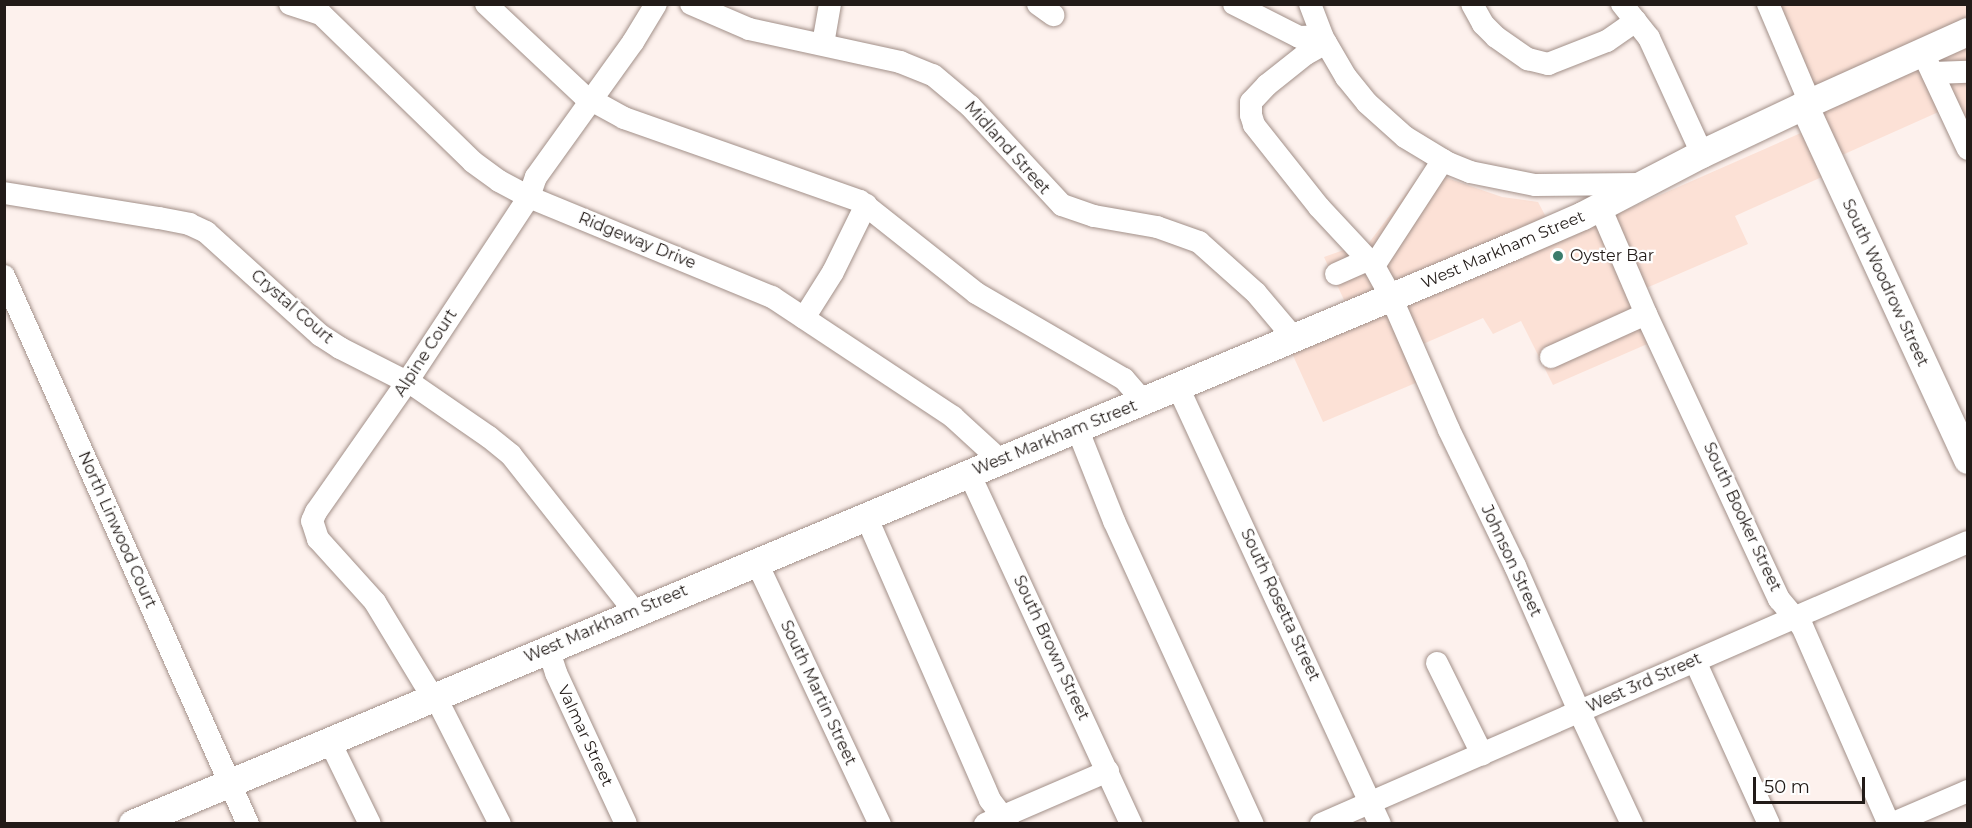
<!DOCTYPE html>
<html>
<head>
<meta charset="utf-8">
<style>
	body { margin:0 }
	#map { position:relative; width:1972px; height:828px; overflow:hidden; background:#fdf1ed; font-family:Montserrat,sans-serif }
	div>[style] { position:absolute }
	.built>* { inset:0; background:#fce1d6 }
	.roads { filter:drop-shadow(0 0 2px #a29089) drop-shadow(0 0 2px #a29089) }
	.minor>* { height:22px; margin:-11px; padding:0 11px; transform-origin:11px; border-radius:11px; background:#fff }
	.major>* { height:28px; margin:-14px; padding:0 14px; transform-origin:14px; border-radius:14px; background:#fff }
	.dots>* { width:16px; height:16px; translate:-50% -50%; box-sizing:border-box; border:3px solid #fff; border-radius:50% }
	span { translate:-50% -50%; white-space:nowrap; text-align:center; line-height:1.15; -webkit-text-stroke:4.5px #fff; paint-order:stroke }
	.street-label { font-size:16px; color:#221b18 }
	.poi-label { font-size:16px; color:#221b18 }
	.left { translate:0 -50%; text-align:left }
	.frame { position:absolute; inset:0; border:6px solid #221b18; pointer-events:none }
	.scale { position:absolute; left:1753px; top:777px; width:112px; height:27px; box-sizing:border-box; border:3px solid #221b18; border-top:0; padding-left:8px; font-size:18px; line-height:21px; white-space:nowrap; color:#221b18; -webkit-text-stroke:4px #fff; paint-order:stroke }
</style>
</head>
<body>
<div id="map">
	<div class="built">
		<i style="clip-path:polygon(1766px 5px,1967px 5px,1967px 31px,1804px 105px)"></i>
		<i style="clip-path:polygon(1967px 48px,1967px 135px,1943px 110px,1840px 156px,1844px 167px,1735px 216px,1748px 244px,1644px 289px,1668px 335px,1553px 385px,1521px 321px,1493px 334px,1483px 318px,1423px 344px,1437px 374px,1323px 422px,1291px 351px,1519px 257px,1826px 122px,1823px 110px)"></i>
		<i style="clip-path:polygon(1424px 170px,1502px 197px,1538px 202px,1546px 217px,1345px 302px,1324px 257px,1355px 246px,1365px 248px)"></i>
	</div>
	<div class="roads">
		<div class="minor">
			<i style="left:290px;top:4px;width:33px;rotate:18deg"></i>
			<i style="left:321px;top:14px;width:212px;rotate:44.2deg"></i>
			<i style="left:473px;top:162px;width:32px;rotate:36deg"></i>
			<i style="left:499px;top:181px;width:34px;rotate:28deg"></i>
			<i style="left:529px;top:197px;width:263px;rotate:22.4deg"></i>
			<i style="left:772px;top:297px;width:217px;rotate:33.5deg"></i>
			<i style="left:953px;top:417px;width:64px;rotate:42.5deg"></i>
			<i style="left:486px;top:4px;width:134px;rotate:43.2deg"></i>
			<i style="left:584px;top:96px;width:46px;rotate:28.8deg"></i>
			<i style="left:624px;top:118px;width:250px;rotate:19.4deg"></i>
			<i style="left:860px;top:201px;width:148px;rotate:38.4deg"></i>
			<i style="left:976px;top:293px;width:171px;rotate:30.2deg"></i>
			<i style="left:1124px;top:379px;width:29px;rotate:49deg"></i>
			<i style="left:691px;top:4px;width:63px;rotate:23.3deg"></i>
			<i style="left:749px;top:29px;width:155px;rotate:12.3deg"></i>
			<i style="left:900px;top:62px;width:35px;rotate:22deg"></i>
			<i style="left:933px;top:75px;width:48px;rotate:40deg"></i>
			<i style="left:970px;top:106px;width:135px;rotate:47.1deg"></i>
			<i style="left:1062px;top:205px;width:34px;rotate:19deg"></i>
			<i style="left:1094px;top:216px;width:64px;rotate:9.9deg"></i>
			<i style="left:1157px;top:227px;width:45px;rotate:19.7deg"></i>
			<i style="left:1199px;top:242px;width:76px;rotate:41.8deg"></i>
			<i style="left:1256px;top:293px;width:59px;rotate:49.8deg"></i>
			<i style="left:1038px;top:4px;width:19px;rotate:36deg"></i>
			<i style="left:1234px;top:4px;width:73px;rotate:26.9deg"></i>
			<i style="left:1299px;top:37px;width:23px;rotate:-2deg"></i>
			<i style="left:1310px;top:4px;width:34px;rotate:69deg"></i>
			<i style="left:1322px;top:36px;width:48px;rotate:59.7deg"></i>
			<i style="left:1346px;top:77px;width:33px;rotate:51deg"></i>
			<i style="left:1367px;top:103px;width:51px;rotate:41.8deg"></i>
			<i style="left:1405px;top:137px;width:50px;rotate:31.2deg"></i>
			<i style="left:1448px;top:163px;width:24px;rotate:22deg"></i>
			<i style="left:1470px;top:172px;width:66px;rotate:11.3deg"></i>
			<i style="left:1535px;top:185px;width:105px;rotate:-0.5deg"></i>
			<i style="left:1472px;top:4px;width:23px;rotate:61deg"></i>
			<i style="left:1483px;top:24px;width:18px;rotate:45deg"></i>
			<i style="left:1496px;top:37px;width:39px;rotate:35deg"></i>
			<i style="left:1528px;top:59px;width:21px;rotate:14deg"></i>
			<i style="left:1548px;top:64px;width:63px;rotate:-21.3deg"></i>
			<i style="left:1607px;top:41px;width:35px;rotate:-35deg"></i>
			<i style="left:1622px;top:4px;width:43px;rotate:51.5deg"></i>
			<i style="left:1649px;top:38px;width:128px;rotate:65.4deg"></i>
			<i style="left:1768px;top:4px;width:108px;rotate:67deg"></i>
			<i style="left:1326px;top:43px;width:23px;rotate:151deg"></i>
			<i style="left:1306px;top:54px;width:50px;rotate:141.5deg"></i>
			<i style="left:1267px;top:85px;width:23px;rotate:133deg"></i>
			<i style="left:1251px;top:102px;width:13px;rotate:90deg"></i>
			<i style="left:1251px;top:115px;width:10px;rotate:73deg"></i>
			<i style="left:1254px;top:125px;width:105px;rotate:51.6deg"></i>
			<i style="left:1319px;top:207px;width:81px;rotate:47deg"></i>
			<i style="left:823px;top:44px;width:41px;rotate:-80.1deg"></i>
			<i style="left:1922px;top:51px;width:108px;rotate:64.9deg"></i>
			<i style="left:1933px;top:73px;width:35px;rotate:-2deg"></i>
			<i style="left:1443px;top:160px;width:126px;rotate:123.1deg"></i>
			<i style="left:1374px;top:266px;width:35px;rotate:61deg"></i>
			<i style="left:1391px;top:297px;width:145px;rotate:66.4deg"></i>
			<i style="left:1449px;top:430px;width:151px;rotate:64.1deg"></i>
			<i style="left:1515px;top:566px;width:158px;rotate:66.2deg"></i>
			<i style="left:1579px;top:711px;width:125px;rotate:64.9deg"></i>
			<i style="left:4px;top:193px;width:157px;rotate:9.2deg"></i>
			<i style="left:159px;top:218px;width:31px;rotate:11deg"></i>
			<i style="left:189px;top:224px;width:19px;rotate:25deg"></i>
			<i style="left:206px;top:232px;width:154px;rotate:42.1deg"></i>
			<i style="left:320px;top:335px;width:24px;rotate:33deg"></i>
			<i style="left:340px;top:348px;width:84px;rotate:26.9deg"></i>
			<i style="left:415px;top:386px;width:90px;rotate:34.6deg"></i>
			<i style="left:489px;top:437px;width:28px;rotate:39deg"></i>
			<i style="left:511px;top:455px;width:200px;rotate:51.7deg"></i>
			<i style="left:1600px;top:207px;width:116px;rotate:66.7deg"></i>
			<i style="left:1646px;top:314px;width:315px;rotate:65deg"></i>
			<i style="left:1779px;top:599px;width:35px;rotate:50deg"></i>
			<i style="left:1802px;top:626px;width:216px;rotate:66.3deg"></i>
			<i style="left:1336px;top:274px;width:34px;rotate:-24deg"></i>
			<i style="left:4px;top:276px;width:600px;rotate:66deg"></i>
			<i style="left:804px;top:318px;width:54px;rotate:-57.8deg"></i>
			<i style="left:833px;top:272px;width:75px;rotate:-63.8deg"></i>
			<i style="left:1551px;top:357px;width:104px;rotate:-24.4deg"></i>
			<i style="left:1178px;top:387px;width:481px;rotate:65.2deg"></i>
			<i style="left:1077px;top:428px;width:100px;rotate:68.3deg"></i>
			<i style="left:1114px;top:521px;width:333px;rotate:65.4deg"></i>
			<i style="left:969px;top:473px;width:387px;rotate:65.2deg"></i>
			<i style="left:866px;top:516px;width:310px;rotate:66.4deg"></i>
			<i style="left:990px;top:800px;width:30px;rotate:53deg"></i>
			<i style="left:756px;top:561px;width:291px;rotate:64.8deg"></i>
			<i style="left:548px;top:648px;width:26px;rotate:72deg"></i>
			<i style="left:556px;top:673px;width:166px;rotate:65.1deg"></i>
			<i style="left:1695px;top:661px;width:179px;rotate:65.6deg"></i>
			<i style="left:1437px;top:663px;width:102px;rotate:63.7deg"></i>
			<i style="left:329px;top:740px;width:93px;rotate:64deg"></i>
			<i style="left:500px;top:824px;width:144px;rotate:-116.9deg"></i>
			<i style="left:435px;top:696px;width:11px;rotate:-135deg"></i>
			<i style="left:427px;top:688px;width:100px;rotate:-121.2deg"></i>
			<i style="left:375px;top:602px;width:85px;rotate:-132.1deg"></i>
			<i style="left:318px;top:539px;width:19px;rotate:-108deg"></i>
			<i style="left:312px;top:521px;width:10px;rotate:-66deg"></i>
			<i style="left:316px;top:512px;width:159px;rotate:-55deg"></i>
			<i style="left:407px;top:382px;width:222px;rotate:-56.6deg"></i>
			<i style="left:529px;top:197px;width:21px;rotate:-71deg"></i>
			<i style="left:536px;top:177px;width:166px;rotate:-54.3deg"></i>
			<i style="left:633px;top:42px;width:44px;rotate:-58.8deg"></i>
			<i style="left:985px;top:824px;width:134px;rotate:-23.3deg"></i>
			<i style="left:1321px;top:824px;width:706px;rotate:-23.55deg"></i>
			<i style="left:1891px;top:824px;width:84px;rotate:-23.2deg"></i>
		</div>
		<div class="major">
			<i style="left:1804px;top:105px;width:391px;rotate:65.2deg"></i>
			<i style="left:133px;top:824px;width:1497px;rotate:-22.71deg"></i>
			<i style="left:1514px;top:246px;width:75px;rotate:-23.5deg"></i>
			<i style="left:1583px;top:216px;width:134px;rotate:-27.5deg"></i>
			<i style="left:1702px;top:154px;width:119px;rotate:-25.3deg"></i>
			<i style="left:1810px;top:103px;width:173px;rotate:-24.2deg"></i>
		</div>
	</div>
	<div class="dots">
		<i style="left:1558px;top:256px;background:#3b7c6c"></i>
	</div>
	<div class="street-label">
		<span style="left:1007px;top:148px;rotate:48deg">Midland Street</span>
		<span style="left:637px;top:241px;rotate:22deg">Ridgeway Drive</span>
		<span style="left:1503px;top:250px;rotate:-23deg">West Markham Street</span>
		<span style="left:1885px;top:283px;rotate:65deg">South Woodrow Street</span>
		<span style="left:292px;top:307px;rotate:41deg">Crystal Court</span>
		<span style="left:426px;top:353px;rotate:-57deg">Alpine Court</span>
		<span style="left:1055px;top:438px;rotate:-22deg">West Markham Street</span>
		<span style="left:1742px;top:517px;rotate:65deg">South Booker Street</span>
		<span style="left:117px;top:530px;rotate:66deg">North Linwood Court</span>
		<span style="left:1511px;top:561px;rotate:65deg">Johnson Street</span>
		<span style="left:1280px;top:605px;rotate:65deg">South Rosetta Street</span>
		<span style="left:606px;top:624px;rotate:-23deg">West Markham Street</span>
		<span style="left:1051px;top:648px;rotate:65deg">South Brown Street</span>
		<span style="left:1644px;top:683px;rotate:-24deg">West 3rd Street</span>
		<span style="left:818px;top:693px;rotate:65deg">South Martin Street</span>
		<span style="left:585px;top:736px;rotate:65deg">Valmar Street</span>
	</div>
	<div class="poi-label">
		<span class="left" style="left:1570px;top:256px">Oyster Bar</span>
	</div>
	<div class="frame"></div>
	<div class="scale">50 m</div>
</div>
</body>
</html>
